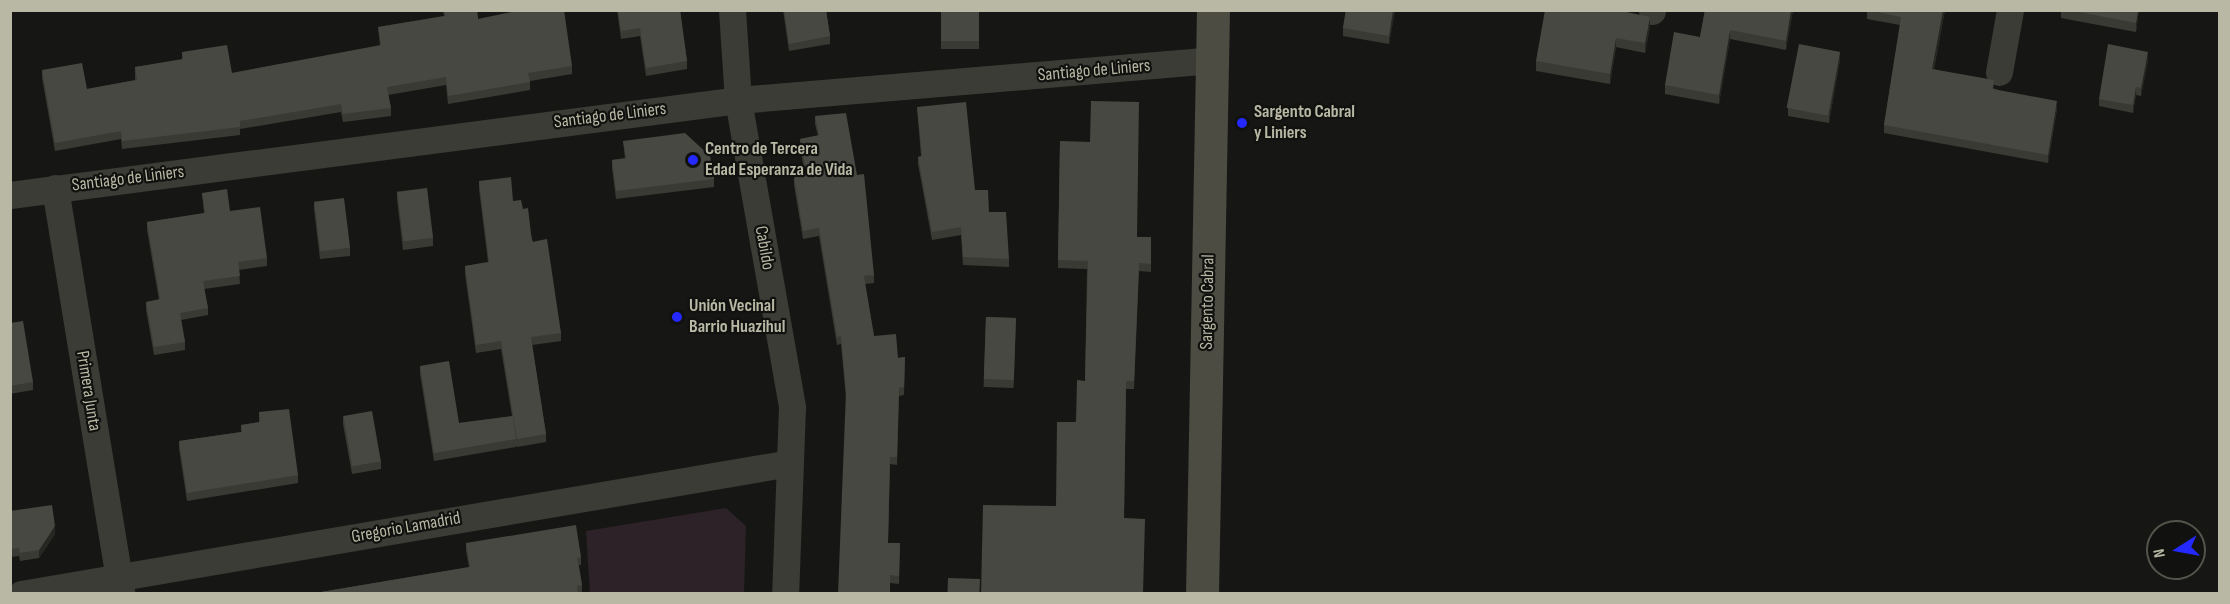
<!DOCTYPE html>
<html>
<head>
<meta charset="utf-8">
<style>
	body { margin:0 }
	#map { position:relative; width:2230px; height:604px; overflow:hidden; background:#161714; font-family:"Sofia Sans Condensed",sans-serif }
	div>[style] { position:absolute }
	.green>* { inset:0; background:#2c2228 }
	.minor>* { height:27px; margin:-13.5px; padding:0 13.5px; transform-origin:13.5px; border-radius:13.5px; background:#3b3c35 }
	.secondary>* { height:33px; margin:-16.5px; padding:0 16.5px; transform-origin:16.5px; border-radius:16.5px; background:#4c4c43 }
	.wall>* { inset:0; background:#3a3a34; transform-origin:0 0 }
	.shaded-wall>* { inset:0; background:#262722 }
	.building>* { inset:0; background:#474841; transform-origin:0 0 }
	.dots>* { width:16px; height:16px; translate:-50% -50%; box-sizing:border-box; border:3px solid #11120f; border-radius:50% }
	span { translate:-50% -50%; white-space:nowrap; text-align:center; line-height:1.15; -webkit-text-stroke:4.5px #11120f; paint-order:stroke }
	.street-label { font-size:18px; color:#b8b8a5 }
	.poi-label { font-size:18px; color:#b8b8a5; font-weight:700 }
	.left { translate:0 -50%; text-align:left }
	.frame { position:absolute; inset:0; border:12px solid #b8b8a5; pointer-events:none }
	.north { position:absolute; left:2146px; top:520px; width:60px; height:60px; box-sizing:border-box; background:#11120f; border:2px solid #54544b; border-radius:50%; rotate:259deg; font-size:16px; font-weight:700; line-height:24px; text-align:center; color:#b8b8a5 }
	.north::after { content:''; display:block; margin:auto; width:21px; height:27px; background:#2429ff; clip-path:polygon(50% 0,100% 100%,50% 72%,0 100%) }
</style>
</head>
<body>
<div id="map">
	<div class="green">
		<i style="clip-path:polygon(726px 508px,746px 526px,744px 593px,590px 593px,586px 531px)"></i>
	</div>
	<div class="minor">
		<i style="left:732px;top:10px;width:90px;rotate:86.2deg"></i>
		<i style="left:738px;top:100px;width:312px;rotate:80deg"></i>
		<i style="left:792px;top:407px;width:187px;rotate:92.1deg"></i>
		<i style="left:1652px;top:11px;width:1px;rotate:-90deg"></i>
		<i style="left:1999px;top:72px;width:63px;rotate:-79.9deg"></i>
		<i style="left:55px;top:188px;width:410px;rotate:80.7deg"></i>
		<i style="left:10px;top:195px;width:734px;rotate:-7.43deg"></i>
		<i style="left:738px;top:100px;width:476px;rotate:-4.8deg"></i>
		<i style="left:21px;top:594px;width:780px;rotate:-9.67deg"></i>
	</div>
	<div class="secondary">
		<i style="left:1202px;top:594px;width:584px;rotate:-88.92deg"></i>
	</div>
	<div class="wall">
		<i style="clip-path:polygon(443px 10px,477px 10px,478px 19px,572px 66px,572px 74px,530px 81px,530px 90px,448px 104px,446px 85px,388px 95px,391px 108px,391px 116px,343px 122px,341px 112px,240px 129px,240px 135px,122px 149px,121px 139px,55px 151px,42px 78px,42px 70px,87px 89px,135px 80px,135px 67px,182px 60px,182px 52px,232px 73px,380px 46px,378px 27px,444px 16px)"></i>
		<i style="clip-path:polygon(617px 10px,680px 10px,687px 61px,687px 69px,646px 76px,640px 36px,621px 39px)"></i>
		<i style="clip-path:polygon(783px 10px,826px 10px,830px 36px,830px 44px,789px 51px)"></i>
		<i style="left:941px;top:10px;width:38px;height:39px"></i>
		<i style="clip-path:polygon(1346px 10px,1395px 10px,1389px 44px,1343px 36px,1343px 28px)"></i>
		<i style="clip-path:polygon(1705px 10px,1793px 10px,1786px 50px,1730px 39px,1719px 104px,1665px 94px,1665px 85px,1700px 37px)"></i>
		<i style="clip-path:polygon(1867px 10px,1945px 10px,1934px 69px,2057px 109px,2048px 163px,1884px 133px,1884px 125px,1900px 25px,1867px 19px)"></i>
		<i style="clip-path:polygon(2061px 10px,2139px 10px,2136px 32px,2061px 18px)"></i>
		<i style="clip-path:polygon(1650px 26px,1645px 53px,1616px 47px,1610px 84px,1536px 71px,1536px 61px)"></i>
		<i style="clip-path:polygon(1840px 60px,1829px 123px,1788px 116px,1788px 108px)"></i>
		<i style="clip-path:polygon(2148px 60px,2141px 96px,2136px 95px,2133px 113px,2099px 106px,2099px 99px)"></i>
		<i style="clip-path:polygon(917px 107px,989px 212px,1009px 259px,1009px 267px,963px 265px,961px 235px,932px 240px,918px 164px,918px 157px,921px 156px)"></i>
		<i style="clip-path:polygon(815px 116px,874px 275px,874px 283px,865px 284px,874px 336px,898px 358px,905px 357px,904px 395px,899px 396px,897px 465px,890px 464px,888px 543px,900px 543px,899px 584px,890px 583px,846px 398px,841px 344px,837px 345px,819px 236px,803px 239px,794px 185px,794px 177px,805px 175px,800px 147px,800px 139px,818px 136px,815px 124px)"></i>
		<i style="clip-path:polygon(623px 141px,714px 179px,714px 187px,616px 199px,612px 168px,612px 160px,625px 159px)"></i>
		<i style="clip-path:polygon(1060px 141px,1137px 237px,1151px 237px,1151px 272px,1139px 271px,1134px 389px,1126px 389px,1124px 518px,1143px 594px,1056px 506px,1085px 381px,1087px 269px,1058px 268px)"></i>
		<i style="clip-path:polygon(479px 181px,513px 201px,523px 209px,561px 333px,561px 341px,532px 345px,546px 434px,546px 442px,517px 447px,516px 445px,516px 447px,434px 461px,420px 374px,420px 366px,459px 423px,512px 416px,501px 349px,476px 353px,465px 274px,465px 266px,488px 262px,479px 189px)"></i>
		<i style="clip-path:polygon(397px 191px,433px 238px,433px 246px,403px 250px,397px 199px)"></i>
		<i style="clip-path:polygon(202px 193px,230px 211px,267px 258px,267px 266px,239px 270px,240px 284px,204px 289px,208px 308px,208px 315px,181px 320px,185px 342px,185px 350px,154px 355px,146px 310px,146px 302px,159px 300px,147px 230px,147px 222px,204px 213px)"></i>
		<i style="clip-path:polygon(314px 201px,350px 248px,350px 256px,320px 259px,314px 209px)"></i>
		<i style="left:986px;top:317px;width:30px;height:70px;rotate:2deg"></i>
		<i style="clip-path:polygon(10px 323px,33px 382px,33px 390px,10px 394px)"></i>
		<i style="clip-path:polygon(259px 412px,298px 475px,298px 483px,187px 501px,179px 449px,179px 441px,241px 432px,241px 425px,259px 422px)"></i>
		<i style="clip-path:polygon(343px 416px,381px 461px,381px 469px,352px 474px,343px 424px)"></i>
		<i style="clip-path:polygon(10px 511px,55px 534px,39px 558px,20px 561px,19px 556px,10px 557px)"></i>
		<i style="clip-path:polygon(466px 543px,581px 557px,581px 565px,579px 565px,582px 585px,582px 593px,309px 594px,469px 567px,466px 551px)"></i>
	</div>
	<div class="shaded-wall">
		<i style="clip-path:polygon(1393px 10px,1395px 10px,1389px 44px,1389px 36px)"></i>
		<i style="clip-path:polygon(1791px 10px,1793px 10px,1786px 50px,1786px 41px)"></i>
		<i style="clip-path:polygon(1943px 10px,1945px 10px,1932px 77px,1932px 69px)"></i>
		<i style="clip-path:polygon(2138px 10px,2139px 10px,2136px 32px,2136px 23px)"></i>
		<i style="clip-path:polygon(1650px 17px,1650px 26px,1645px 53px,1645px 43px)"></i>
		<i style="clip-path:polygon(1730px 30px,1730px 39px,1719px 104px,1719px 95px)"></i>
		<i style="clip-path:polygon(1616px 38px,1616px 47px,1610px 84px,1610px 74px)"></i>
		<i style="clip-path:polygon(1840px 52px,1840px 60px,1829px 123px,1829px 116px)"></i>
		<i style="clip-path:polygon(2148px 52px,2148px 60px,2141px 96px,2141px 88px)"></i>
		<i style="clip-path:polygon(2136px 87px,2136px 95px,2133px 113px,2133px 105px)"></i>
		<i style="clip-path:polygon(2057px 101px,2057px 109px,2048px 163px,2048px 155px)"></i>
		<i style="clip-path:polygon(55px 526px,55px 534px,39px 558px,39px 550px)"></i>
	</div>
	<div class="building">
		<i style="clip-path:polygon(444px 10px,477px 10px,478px 19px,521px 10px,564px 10px,572px 66px,528px 73px,530px 82px,448px 96px,446px 77px,387px 87px,391px 108px,343px 114px,341px 104px,240px 121px,240px 127px,122px 141px,121px 131px,55px 143px,42px 70px,82px 63px,87px 89px,137px 80px,135px 67px,183px 59px,182px 52px,227px 45px,232px 73px,381px 45px,378px 27px,445px 16px)"></i>
		<i style="clip-path:polygon(618px 10px,680px 10px,687px 61px,646px 68px,640px 28px,621px 31px)"></i>
		<i style="clip-path:polygon(784px 10px,826px 10px,830px 36px,789px 44px)"></i>
		<i style="left:941px;top:10px;width:38px;height:31px"></i>
		<i style="clip-path:polygon(1346px 10px,1393px 10px,1389px 36px,1343px 28px)"></i>
		<i style="clip-path:polygon(1545px 10px,1617px 10px,1650px 17px,1645px 43px,1616px 38px,1610px 74px,1536px 61px)"></i>
		<i style="clip-path:polygon(1705px 10px,1791px 10px,1786px 41px,1730px 30px,1719px 95px,1665px 85px,1674px 32px,1700px 37px)"></i>
		<i style="clip-path:polygon(1867px 10px,1943px 10px,1932px 69px,1994px 80px,1993px 89px,2057px 101px,2048px 155px,1884px 125px,1901px 17px)"></i>
		<i style="clip-path:polygon(2069px 10px,2138px 10px,2136px 23px)"></i>
		<i style="left:1799px;top:44px;width:42px;height:65px;rotate:11deg"></i>
		<i style="clip-path:polygon(2108px 44px,2148px 52px,2141px 88px,2136px 87px,2133px 105px,2099px 99px)"></i>
		<i style="clip-path:polygon(1091px 101px,1139px 102px,1137px 237px,1151px 237px,1151px 264px,1139px 263px,1134px 381px,1126px 381px,1124px 518px,1145px 519px,1143px 594px,981px 594px,983px 505px,1056px 506px,1057px 422px,1076px 422px,1077px 380px,1085px 381px,1088px 261px,1058px 260px,1060px 141px,1090px 142px)"></i>
		<i style="clip-path:polygon(966px 102px,975px 190px,988px 190px,989px 212px,1006px 212px,1009px 259px,963px 257px,961px 227px,932px 232px,918px 157px,922px 156px,917px 107px)"></i>
		<i style="clip-path:polygon(846px 113px,857px 175px,864px 174px,874px 275px,864px 276px,874px 336px,896px 334px,898px 358px,905px 357px,904px 387px,899px 388px,897px 457px,890px 457px,888px 543px,900px 543px,899px 576px,890px 575px,890px 594px,838px 594px,846px 392px,841px 336px,837px 337px,819px 228px,803px 231px,794px 177px,807px 175px,800px 139px,819px 135px,815px 116px)"></i>
		<i style="clip-path:polygon(685px 133px,710px 156px,714px 179px,616px 191px,612px 160px,626px 158px,623px 141px)"></i>
		<i style="clip-path:polygon(511px 177px,513px 201px,521px 200px,523px 209px,528px 208px,532px 242px,547px 239px,561px 333px,531px 337px,546px 434px,517px 439px,501px 341px,476px 345px,465px 266px,489px 262px,479px 181px)"></i>
		<i style="left:427px;top:188px;width:50px;height:30px;rotate:83deg"></i>
		<i style="clip-path:polygon(227px 189px,230px 211px,260px 207px,267px 258px,238px 262px,240px 276px,203px 281px,208px 308px,180px 313px,185px 342px,154px 347px,146px 302px,160px 299px,147px 222px,205px 213px,202px 193px)"></i>
		<i style="left:344px;top:198px;width:50px;height:30px;rotate:83deg"></i>
		<i style="left:986px;top:317px;width:30px;height:62px;rotate:2deg"></i>
		<i style="clip-path:polygon(23px 321px,33px 382px,10px 386px,10px 323px)"></i>
		<i style="clip-path:polygon(449px 361px,459px 423px,513px 416px,516px 439px,434px 453px,420px 366px)"></i>
		<i style="clip-path:polygon(289px 409px,298px 475px,187px 493px,179px 441px,242px 432px,241px 425px,260px 422px,259px 412px)"></i>
		<i style="left:372px;top:411px;width:51px;height:29px;rotate:80deg"></i>
		<i style="clip-path:polygon(52px 505px,55px 526px,39px 550px,20px 553px,19px 548px,10px 549px,10px 511px)"></i>
		<i style="clip-path:polygon(576px 525px,581px 557px,577px 558px,582px 585px,577px 586px,578px 594px,309px 594px,470px 567px,466px 543px)"></i>
		<i style="left:948px;top:578px;width:32px;height:16px;rotate:2deg"></i>
	</div>
	<div class="dots">
		<i style="left:1242px;top:123px;background:#2429ff"></i>
		<i style="left:693px;top:160px;background:#2429ff"></i>
		<i style="left:677px;top:317px;background:#2429ff"></i>
	</div>
	<div class="street-label">
		<span style="left:1094px;top:71px;rotate:-5deg">Santiago de Liniers</span>
		<span style="left:610px;top:116px;rotate:-7deg">Santiago de Liniers</span>
		<span style="left:128px;top:179px;rotate:-7deg">Santiago de Liniers</span>
		<span style="left:764px;top:248px;rotate:80deg">Cabildo</span>
		<span style="left:1208px;top:302px;rotate:-89deg">Sargento Cabral</span>
		<span style="left:88px;top:391px;rotate:81deg">Primera Junta</span>
		<span style="left:406px;top:528px;rotate:-10deg">Gregorio Lamadrid</span>
	</div>
	<div class="poi-label">
		<span class="left" style="left:1254px;top:123px">Sargento Cabral<br>y Liniers</span>
		<span class="left" style="left:705px;top:160px">Centro de Tercera<br>Edad Esperanza de Vida</span>
		<span class="left" style="left:689px;top:317px">Unión Vecinal<br>Barrio Huazihul</span>
	</div>
	<div class="frame"></div>
	<div class="north">N</div>
</div>
</body>
</html>
